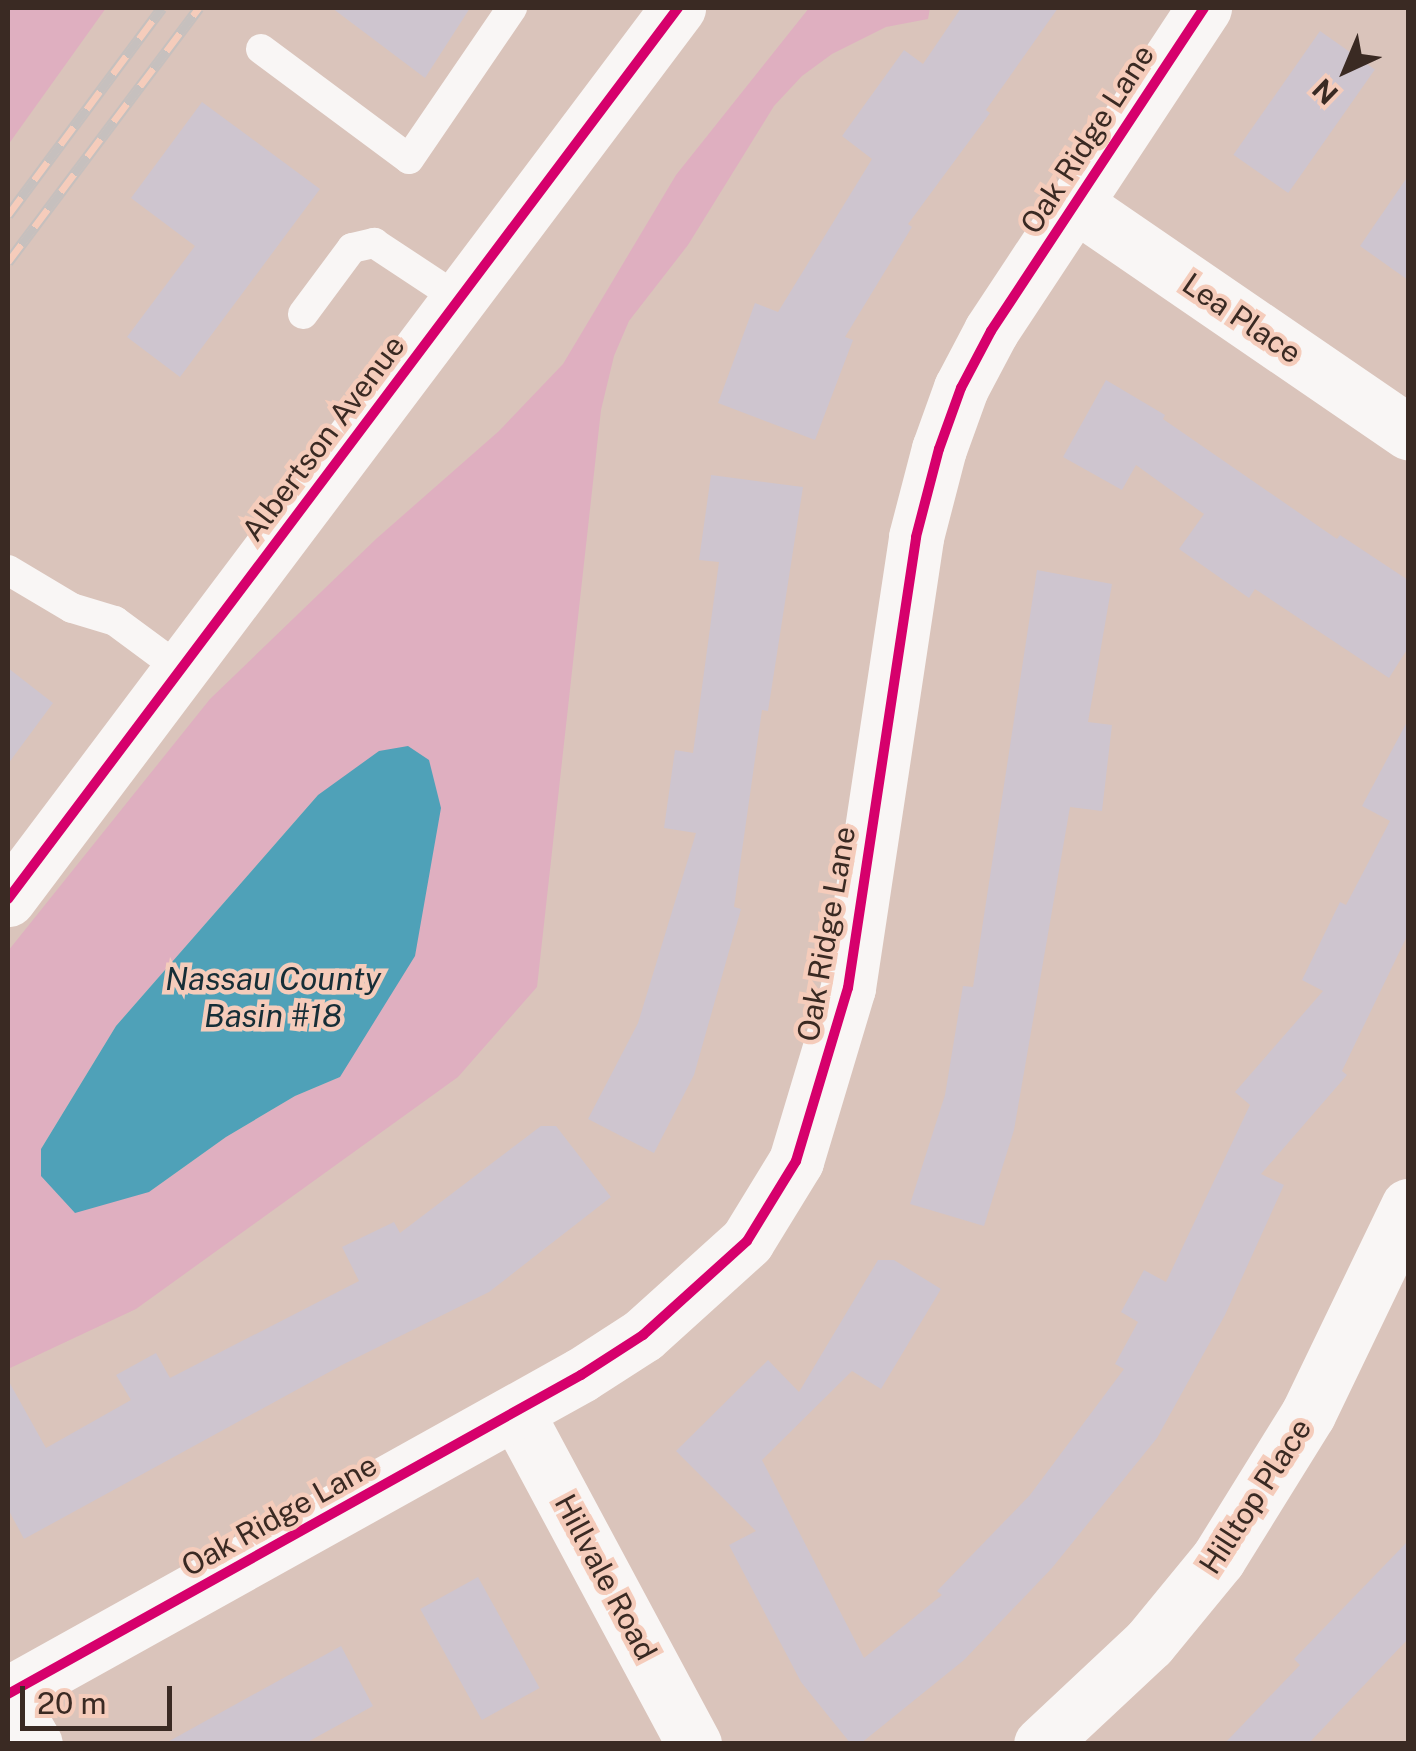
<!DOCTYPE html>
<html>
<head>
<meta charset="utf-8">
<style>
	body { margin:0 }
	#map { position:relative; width:1416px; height:1751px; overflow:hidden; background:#dac4bb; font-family:"Public Sans",sans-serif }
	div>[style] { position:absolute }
	.green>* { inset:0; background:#dfafc0 }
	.water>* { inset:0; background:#4fa1b8 }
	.building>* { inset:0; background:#cec5cf; transform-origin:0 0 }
	.lane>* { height:30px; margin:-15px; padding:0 15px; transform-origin:15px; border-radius:15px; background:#f9f6f5 }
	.street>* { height:55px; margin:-27.5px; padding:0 27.5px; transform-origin:27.5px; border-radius:27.5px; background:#f9f6f5 }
	.rail>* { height:11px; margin-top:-5.5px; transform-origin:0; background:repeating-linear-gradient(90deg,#f5ccbb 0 22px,#c6c0be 0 44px); box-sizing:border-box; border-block:2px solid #c6c0be }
	.cycleway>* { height:10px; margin:-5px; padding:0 5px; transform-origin:5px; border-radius:5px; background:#d6006c }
	span { translate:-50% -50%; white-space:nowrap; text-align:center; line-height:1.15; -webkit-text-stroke:9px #f5ccbb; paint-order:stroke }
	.street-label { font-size:30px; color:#3a2a23 }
	.water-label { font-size:32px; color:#162e37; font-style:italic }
	.frame { position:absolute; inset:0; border:10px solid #3a2a23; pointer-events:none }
	.north { position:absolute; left:1296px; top:20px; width:100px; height:100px; -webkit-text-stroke:8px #f5ccbb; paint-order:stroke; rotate:224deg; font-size:28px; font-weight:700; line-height:40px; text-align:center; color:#3a2a23 }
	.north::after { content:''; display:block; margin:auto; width:35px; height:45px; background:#3a2a23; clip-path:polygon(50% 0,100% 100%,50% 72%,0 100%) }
	.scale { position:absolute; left:20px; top:1686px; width:152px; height:45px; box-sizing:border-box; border:5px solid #3a2a23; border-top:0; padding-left:12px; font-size:30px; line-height:35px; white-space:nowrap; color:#3a2a23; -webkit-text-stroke:8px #f5ccbb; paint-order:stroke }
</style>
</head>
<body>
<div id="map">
	<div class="green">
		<i style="clip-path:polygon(8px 8px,106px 8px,8px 145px)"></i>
		<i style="clip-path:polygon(evenodd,809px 8px,930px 8px,928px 19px,886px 27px,832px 54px,802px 76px,774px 106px,688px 245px,629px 321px,614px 356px,601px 410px,537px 987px,458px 1077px,136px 1309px,8px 1369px,8px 951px,210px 699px,376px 539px,499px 431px,563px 364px,676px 175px,809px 8px,318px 795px,340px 1077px,295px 1096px,226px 1137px,149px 1192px,41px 1149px,116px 1026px,318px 795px)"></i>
	</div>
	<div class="water">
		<i style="clip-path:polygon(408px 746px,429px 760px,441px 808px,415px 956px,340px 1077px,295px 1096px,226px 1137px,149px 1192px,75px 1213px,41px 1176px,41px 1149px,116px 1026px,318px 795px,379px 751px)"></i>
	</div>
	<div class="building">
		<i style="clip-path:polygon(332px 8px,470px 8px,425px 78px)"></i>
		<i style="clip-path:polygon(961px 8px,1058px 8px,986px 110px,990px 113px,908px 224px,912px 227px,845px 337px,853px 340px,815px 440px,718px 403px,755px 303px,778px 312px,872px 159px,842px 136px,904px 50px,923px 64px)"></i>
		<i style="left:1320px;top:31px;width:67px;height:151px;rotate:35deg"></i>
		<i style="clip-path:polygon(202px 102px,320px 189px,180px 377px,127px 337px,195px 246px,131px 198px)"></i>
		<i style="clip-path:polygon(1408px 176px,1408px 280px,1360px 246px)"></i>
		<i style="clip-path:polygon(1106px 380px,1165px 415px,1163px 419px,1337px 539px,1340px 535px,1408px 580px,1408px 648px,1389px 678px,1255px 589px,1249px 598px,1179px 549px,1204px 514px,1136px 465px,1122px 490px,1063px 457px)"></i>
		<i style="clip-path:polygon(711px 475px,803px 487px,768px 711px,762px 710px,734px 907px,741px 909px,694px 1075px,654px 1153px,588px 1119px,638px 1023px,696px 833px,664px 828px,675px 750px,693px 753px,719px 562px,699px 560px)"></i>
		<i style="clip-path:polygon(1037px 570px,1112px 584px,1088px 722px,1112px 725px,1102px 811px,1070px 807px,1014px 1130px,984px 1226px,910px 1204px,945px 1095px,963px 986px,973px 987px)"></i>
		<i style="clip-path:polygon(8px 668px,53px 703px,8px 764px)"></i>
		<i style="clip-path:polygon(1408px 720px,1408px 934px,1342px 1071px,1347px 1075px,1261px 1174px,1284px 1185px,1225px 1315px,1157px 1438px,1052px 1568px,964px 1660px,860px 1744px,851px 1744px,801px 1682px,729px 1545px,756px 1531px,676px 1451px,768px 1360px,799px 1392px,878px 1260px,894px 1260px,941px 1289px,881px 1389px,852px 1371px,762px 1460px,864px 1658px,942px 1595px,937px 1591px,1030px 1495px,1124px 1369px,1115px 1364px,1138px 1322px,1121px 1312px,1144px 1270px,1166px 1282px,1250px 1105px,1235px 1092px,1323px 991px,1302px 980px,1340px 902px,1346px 905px,1390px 821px,1362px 806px)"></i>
		<i style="clip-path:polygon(541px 1126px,556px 1126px,611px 1197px,489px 1292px,342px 1365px,24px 1539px,8px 1509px,8px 1380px,46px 1448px,131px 1400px,116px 1375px,156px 1353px,170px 1378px,359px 1281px,342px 1247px,394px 1222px,400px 1233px)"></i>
		<i style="clip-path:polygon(1408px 1541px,1408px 1639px,1308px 1744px,1224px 1744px,1300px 1665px,1294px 1659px)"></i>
		<i style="left:478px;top:1577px;width:127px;height:66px;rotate:61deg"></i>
		<i style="clip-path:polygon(341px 1646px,373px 1706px,304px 1744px,164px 1744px)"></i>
	</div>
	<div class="lane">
		<i style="left:261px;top:49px;width:184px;rotate:36.6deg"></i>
		<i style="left:409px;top:159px;width:183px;rotate:-55.7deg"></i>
		<i style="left:303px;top:314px;width:82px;rotate:-53.4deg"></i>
		<i style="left:352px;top:248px;width:23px;rotate:-13deg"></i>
		<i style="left:374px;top:243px;width:102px;rotate:33.4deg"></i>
		<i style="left:8px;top:570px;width:74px;rotate:30.7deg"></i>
		<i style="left:72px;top:608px;width:45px;rotate:16.8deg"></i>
		<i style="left:115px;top:621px;width:81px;rotate:36.4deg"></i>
	</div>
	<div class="street">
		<i style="left:1075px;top:204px;width:404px;rotate:34.4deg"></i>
		<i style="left:8px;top:899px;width:1115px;rotate:-53.06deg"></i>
		<i style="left:516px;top:1412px;width:377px;rotate:61.8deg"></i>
		<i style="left:8px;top:1694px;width:656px;rotate:-29.11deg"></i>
		<i style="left:581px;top:1375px;width:74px;rotate:-32.8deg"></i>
		<i style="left:643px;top:1335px;width:140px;rotate:-42.1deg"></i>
		<i style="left:747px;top:1241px;width:94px;rotate:-58.5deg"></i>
		<i style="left:796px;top:1161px;width:181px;rotate:-73.3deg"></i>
		<i style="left:848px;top:988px;width:456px;rotate:-81.4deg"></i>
		<i style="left:916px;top:537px;width:91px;rotate:-75.4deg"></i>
		<i style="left:939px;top:449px;width:65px;rotate:-70.2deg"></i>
		<i style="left:961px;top:388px;width:64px;rotate:-62.2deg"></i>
		<i style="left:991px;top:331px;width:387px;rotate:-56.6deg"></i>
		<i style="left:8px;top:1698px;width:53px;rotate:59.6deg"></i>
		<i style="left:1041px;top:1744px;width:148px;rotate:-43.1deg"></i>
		<i style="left:1149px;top:1643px;width:109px;rotate:-50.6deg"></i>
		<i style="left:1218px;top:1559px;width:171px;rotate:-58.2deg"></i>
		<i style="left:1308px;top:1414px;width:231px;rotate:-64.3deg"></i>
	</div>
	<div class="rail">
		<i style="left:8px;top:215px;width:258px;rotate:-53.4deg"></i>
		<i style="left:8px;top:262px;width:318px;rotate:-53.1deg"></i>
	</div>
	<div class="cycleway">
		<i style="left:8px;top:899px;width:1115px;rotate:-53.06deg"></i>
		<i style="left:8px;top:1694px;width:656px;rotate:-29.11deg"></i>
		<i style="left:581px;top:1375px;width:74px;rotate:-32.8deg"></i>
		<i style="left:643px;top:1335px;width:140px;rotate:-42.1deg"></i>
		<i style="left:747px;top:1241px;width:94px;rotate:-58.5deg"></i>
		<i style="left:796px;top:1161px;width:181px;rotate:-73.3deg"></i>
		<i style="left:848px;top:988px;width:456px;rotate:-81.4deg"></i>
		<i style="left:916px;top:537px;width:91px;rotate:-75.4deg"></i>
		<i style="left:939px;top:449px;width:65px;rotate:-70.2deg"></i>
		<i style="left:961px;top:388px;width:64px;rotate:-62.2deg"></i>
		<i style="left:991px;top:331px;width:387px;rotate:-56.6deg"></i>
	</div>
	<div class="street-label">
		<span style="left:1087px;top:139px;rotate:-57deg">Oak Ridge Lane</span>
		<span style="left:1242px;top:318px;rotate:34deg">Lea Place</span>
		<span style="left:323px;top:438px;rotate:-53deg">Albertson Avenue</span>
		<span style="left:826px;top:934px;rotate:-80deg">Oak Ridge Lane</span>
		<span style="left:1255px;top:1496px;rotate:-57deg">Hilltop Place</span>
		<span style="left:279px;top:1515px;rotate:-29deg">Oak Ridge Lane</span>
		<span style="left:606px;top:1577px;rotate:62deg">Hillvale Road</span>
	</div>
	<div class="water-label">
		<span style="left:273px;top:998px">Nassau County<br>Basin #18</span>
	</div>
	<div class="frame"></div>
	<div class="north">N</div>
	<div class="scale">20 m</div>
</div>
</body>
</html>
